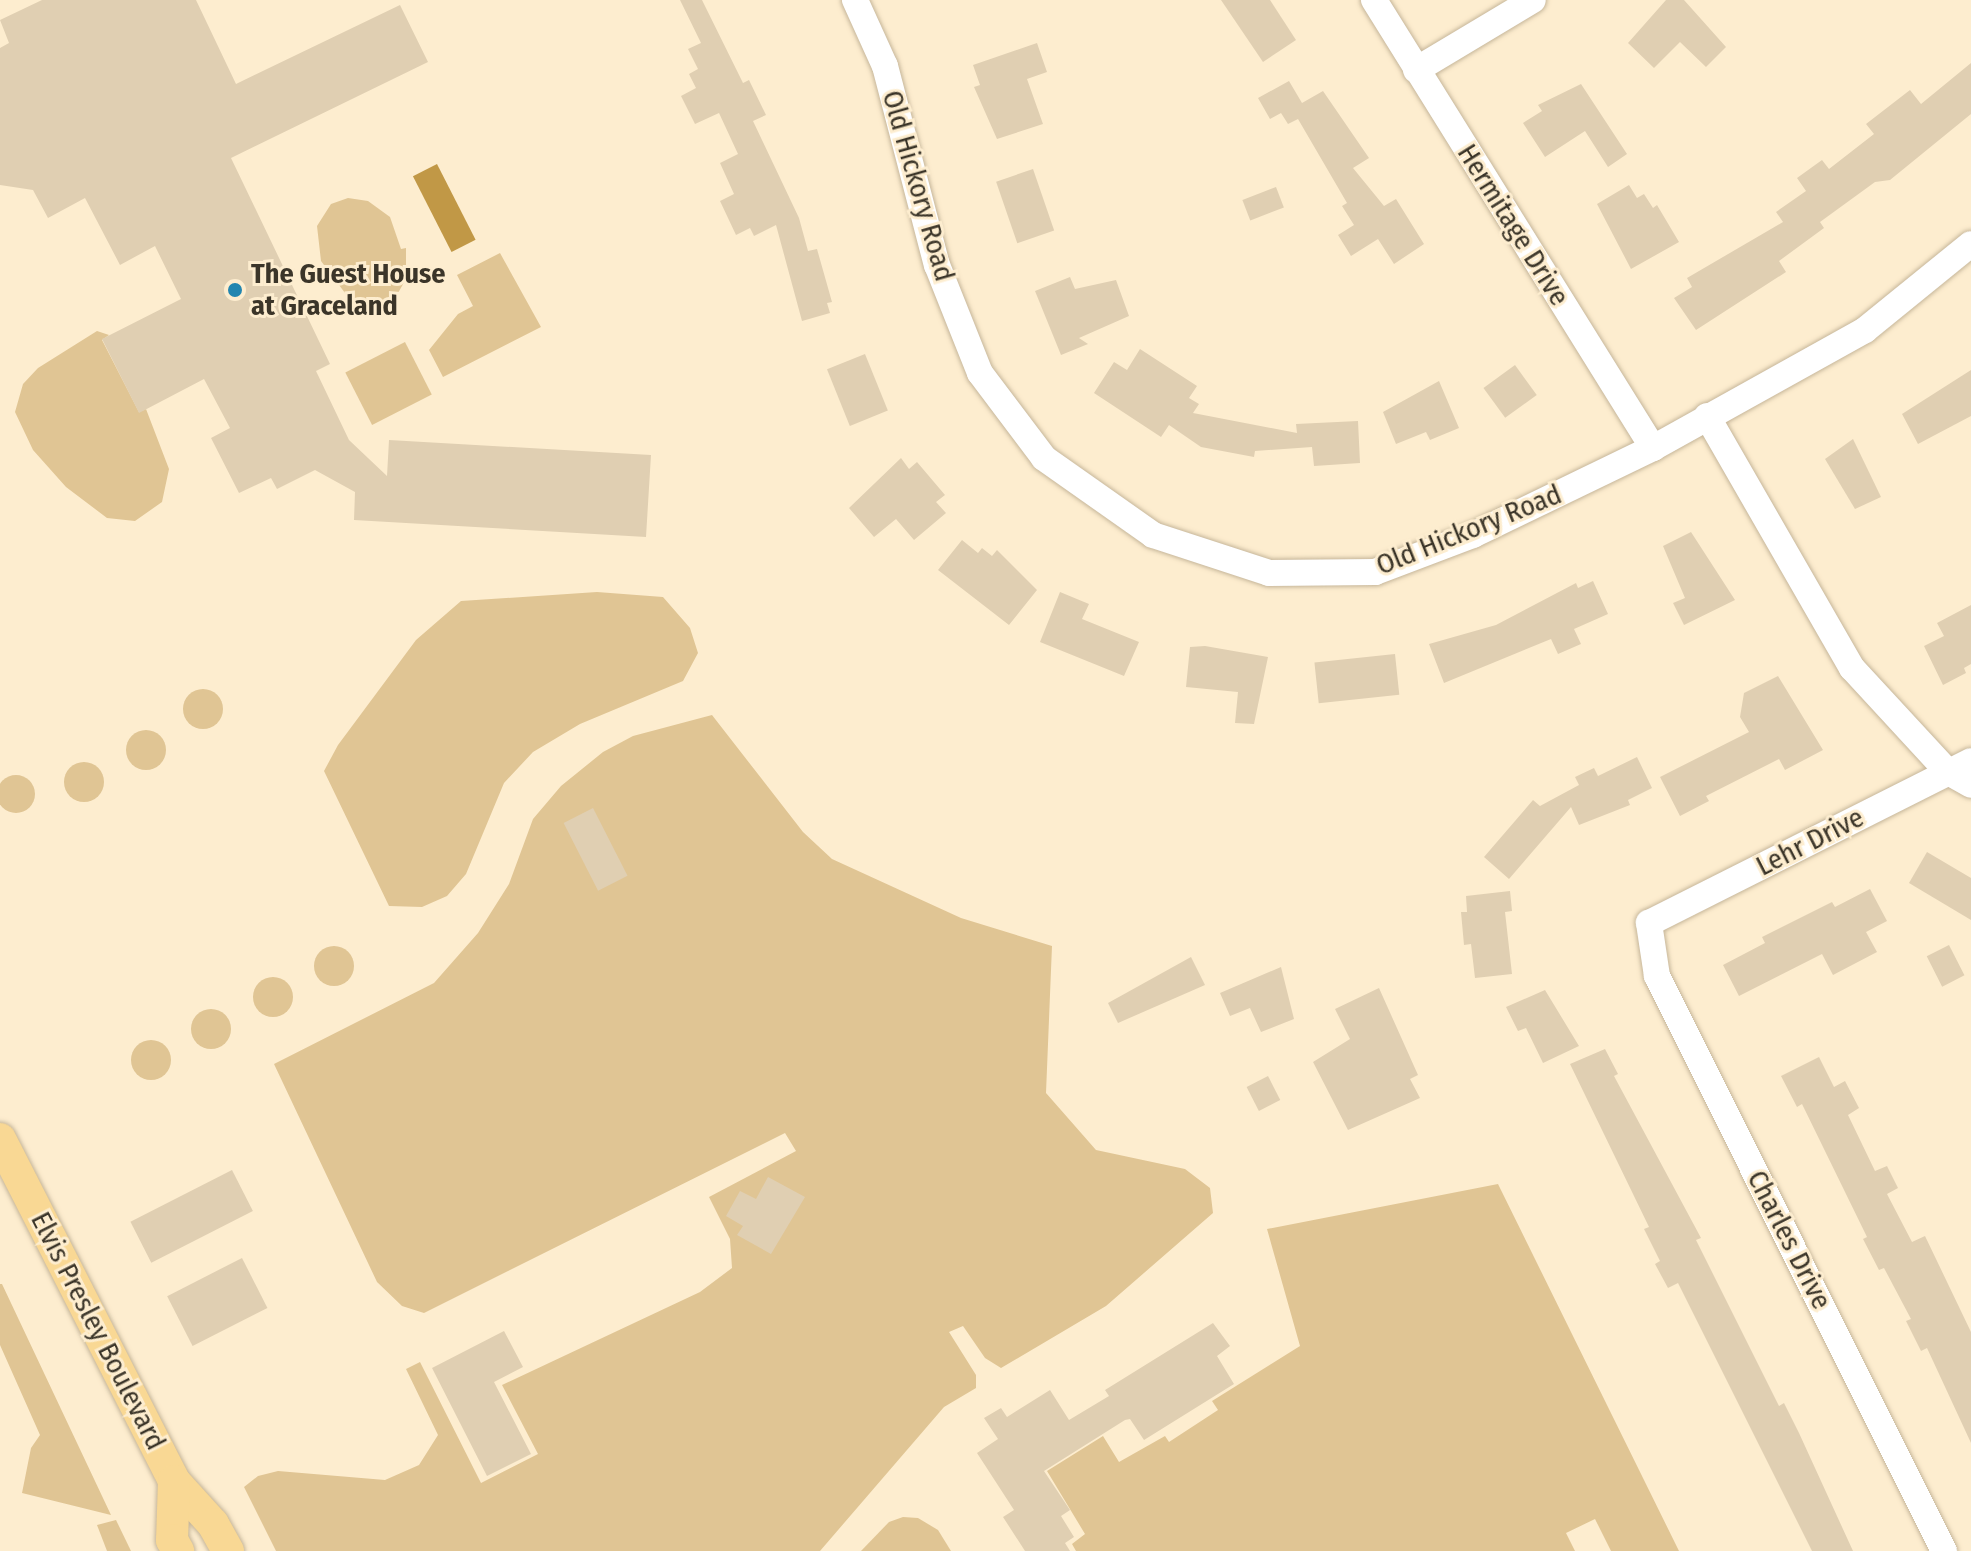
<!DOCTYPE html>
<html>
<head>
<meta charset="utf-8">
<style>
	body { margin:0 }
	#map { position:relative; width:1971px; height:1551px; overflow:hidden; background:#fdedcf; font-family:"Fira Sans Condensed",sans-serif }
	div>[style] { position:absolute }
	.green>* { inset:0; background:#e0c594; transform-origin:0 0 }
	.round { border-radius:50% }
	.water>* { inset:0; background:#c19846; transform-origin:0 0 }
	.building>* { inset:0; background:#e0cfb2; transform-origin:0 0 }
	.roads { filter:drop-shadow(0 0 2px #c6b69a) drop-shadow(0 0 2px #c6b69a) }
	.minor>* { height:26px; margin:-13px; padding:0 13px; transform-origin:13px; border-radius:13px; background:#fff }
	.major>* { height:32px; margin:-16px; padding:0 16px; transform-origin:16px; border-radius:16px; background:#f9d894 }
	.dots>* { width:22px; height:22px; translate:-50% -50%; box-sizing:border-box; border:4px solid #fdedcf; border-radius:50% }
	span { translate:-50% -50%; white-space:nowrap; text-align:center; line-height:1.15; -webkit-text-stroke:6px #fdedcf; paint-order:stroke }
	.street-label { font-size:28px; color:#3b3529 }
	.poi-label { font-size:28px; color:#3b3529; font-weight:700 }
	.left { translate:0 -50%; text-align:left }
</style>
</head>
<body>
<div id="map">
	<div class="green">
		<i style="clip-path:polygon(348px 198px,368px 201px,390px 217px,401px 249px,406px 248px,406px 279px,394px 300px,383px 305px,360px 304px,348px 297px,321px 261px,317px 226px,331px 204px)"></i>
		<i style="clip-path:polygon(500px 253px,541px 327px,443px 377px,429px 350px,458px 314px,473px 306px,457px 275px)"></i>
		<i style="clip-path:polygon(97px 331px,109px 335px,102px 340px,139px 412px,146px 409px,169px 469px,162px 502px,135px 521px,107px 518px,66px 487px,33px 450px,15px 412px,23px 384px,38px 368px)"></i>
		<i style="left:405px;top:342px;width:59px;height:67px;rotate:63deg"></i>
		<i style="clip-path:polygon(597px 592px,663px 597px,690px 628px,698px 653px,683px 681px,580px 724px,533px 752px,504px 783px,466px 874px,447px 896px,422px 907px,389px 906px,324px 771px,338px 745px,416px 640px,461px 601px)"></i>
		<i class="round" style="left:183px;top:689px;width:40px;height:40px"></i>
		<i style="clip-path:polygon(712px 715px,803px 832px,832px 859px,961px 918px,1052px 946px,1046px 1093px,1096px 1150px,1185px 1169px,1210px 1188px,1213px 1213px,1106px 1306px,1001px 1368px,985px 1358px,963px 1326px,949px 1332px,976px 1375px,976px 1388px,944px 1407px,820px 1551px,276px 1551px,244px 1487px,258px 1476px,278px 1471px,385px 1480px,419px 1465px,438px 1435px,406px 1369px,420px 1362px,481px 1483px,538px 1454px,502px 1385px,700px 1292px,732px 1268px,730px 1239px,709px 1197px,796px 1151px,785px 1133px,424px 1313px,402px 1306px,377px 1282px,274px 1064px,434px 983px,478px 933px,509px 884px,533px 819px,561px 786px,603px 752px,633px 736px)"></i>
		<i class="round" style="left:126px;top:730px;width:40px;height:40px"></i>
		<i class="round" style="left:64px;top:762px;width:40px;height:40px"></i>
		<i class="round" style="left:-3px;top:775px;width:38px;height:38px"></i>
		<i class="round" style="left:314px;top:946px;width:40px;height:40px"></i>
		<i class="round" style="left:253px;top:977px;width:40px;height:40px"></i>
		<i class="round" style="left:191px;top:1009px;width:40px;height:40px"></i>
		<i class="round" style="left:131px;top:1040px;width:40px;height:40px"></i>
		<i style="clip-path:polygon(1498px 1184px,1679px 1551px,1611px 1551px,1595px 1519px,1566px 1533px,1575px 1551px,1076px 1551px,1072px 1544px,1085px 1534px,1047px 1471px,1103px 1436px,1119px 1462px,1165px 1436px,1169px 1442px,1218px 1410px,1212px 1401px,1300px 1346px,1267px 1229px)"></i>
		<i style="clip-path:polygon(0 1284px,2px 1284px,111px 1515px,22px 1493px,31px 1448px,40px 1435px,0 1345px)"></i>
		<i style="clip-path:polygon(903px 1517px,918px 1518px,938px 1530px,951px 1551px,861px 1551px,889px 1522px)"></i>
		<i style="clip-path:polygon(116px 1520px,131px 1551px,107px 1551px,97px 1525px)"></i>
	</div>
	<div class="water">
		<i style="left:437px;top:164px;width:85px;height:27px;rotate:63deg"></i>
	</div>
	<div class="building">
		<i style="clip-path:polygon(42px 0,196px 0,236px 84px,400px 5px,428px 62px,231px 158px,330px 364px,316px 371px,349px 440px,387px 476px,389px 440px,651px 455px,646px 537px,354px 520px,355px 492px,315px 470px,277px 489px,271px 478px,239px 493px,211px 438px,230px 428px,204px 379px,139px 413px,102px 339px,181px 299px,155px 246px,120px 265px,85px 198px,48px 218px,33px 190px,0 185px,0 48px,9px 43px,0 20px)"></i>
		<i style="clip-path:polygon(680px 0,702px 0,743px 83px,749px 80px,766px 115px,753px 121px,799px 218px,808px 251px,817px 249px,832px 302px,827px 303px,830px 313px,802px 321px,776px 225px,754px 236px,750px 228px,736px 235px,720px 201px,734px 194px,720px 163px,738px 154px,719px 113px,695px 124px,681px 96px,696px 88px,689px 74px,698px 69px,688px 49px,701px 43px)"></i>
		<i style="clip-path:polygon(1221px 0,1270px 0,1296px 40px,1263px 62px)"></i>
		<i style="clip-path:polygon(1666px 0,1684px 0,1726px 47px,1706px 67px,1680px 42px,1654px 68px,1628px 43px)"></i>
		<i style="clip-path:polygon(1037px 43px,1047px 72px,1027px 79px,1043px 124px,997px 139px,974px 87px,980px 85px,973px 65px)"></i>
		<i style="clip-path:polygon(1971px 63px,1971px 114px,1890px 180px,1875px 182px,1820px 222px,1824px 228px,1779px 261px,1786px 272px,1696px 330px,1674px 298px,1692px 287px,1687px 278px,1783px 222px,1776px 212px,1806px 191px,1797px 178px,1822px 160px,1829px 169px,1874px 134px,1866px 124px,1910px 90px,1921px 104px)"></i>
		<i style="clip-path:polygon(1289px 81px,1302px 103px,1323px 91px,1369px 158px,1353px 168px,1384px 206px,1396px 199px,1424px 244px,1394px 264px,1378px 239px,1351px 256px,1338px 235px,1354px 225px,1342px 206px,1347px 203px,1298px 119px,1288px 124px,1281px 113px,1270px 119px,1258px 98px)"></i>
		<i style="clip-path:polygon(1581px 84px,1627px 154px,1608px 167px,1585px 131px,1545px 157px,1523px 123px,1542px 111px,1538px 105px)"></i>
		<i style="left:1033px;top:169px;width:65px;height:39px;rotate:71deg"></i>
		<i style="clip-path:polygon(1629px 185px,1637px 198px,1644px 194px,1653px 208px,1657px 205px,1679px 242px,1631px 269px,1597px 204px)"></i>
		<i style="left:1276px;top:187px;width:22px;height:36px;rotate:69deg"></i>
		<i style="clip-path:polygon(1070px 277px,1075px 289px,1116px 280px,1129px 316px,1079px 338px,1088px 344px,1061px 355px,1035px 291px)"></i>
		<i style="clip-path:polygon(1140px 349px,1197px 386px,1189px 398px,1199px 404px,1193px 413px,1297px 433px,1296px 424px,1358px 421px,1360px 463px,1314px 466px,1312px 447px,1255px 451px,1254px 457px,1201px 447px,1169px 425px,1161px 437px,1094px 393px,1114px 362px,1127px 370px)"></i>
		<i style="left:865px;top:354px;width:61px;height:41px;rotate:68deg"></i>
		<i style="left:1515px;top:365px;width:37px;height:39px;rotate:54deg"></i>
		<i style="clip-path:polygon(1971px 370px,1971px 416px,1918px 444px,1902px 414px)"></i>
		<i style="clip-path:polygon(1439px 381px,1459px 428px,1430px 440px,1426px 432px,1396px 444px,1383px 412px)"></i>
		<i style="clip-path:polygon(1853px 439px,1881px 497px,1855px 509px,1825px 459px)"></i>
		<i style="clip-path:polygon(901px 458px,909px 469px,917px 462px,945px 495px,936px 502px,946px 513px,914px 540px,896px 519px,874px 537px,849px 508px)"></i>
		<i style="clip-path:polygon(1691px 532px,1735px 600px,1684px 625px,1673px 603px,1685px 598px,1663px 546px)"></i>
		<i style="clip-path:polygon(962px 540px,978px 553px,982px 548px,992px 556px,997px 550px,1037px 590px,1009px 625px,938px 570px)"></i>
		<i style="clip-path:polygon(1593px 581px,1608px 614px,1574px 629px,1581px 644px,1558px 654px,1551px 639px,1444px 683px,1429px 644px,1496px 625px,1576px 583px,1578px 588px)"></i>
		<i style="clip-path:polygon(1060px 592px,1089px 604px,1082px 619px,1139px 642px,1124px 676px,1040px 642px)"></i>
		<i style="clip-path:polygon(1971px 605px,1971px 664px,1964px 668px,1966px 673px,1943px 685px,1924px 646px,1944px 636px,1937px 623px)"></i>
		<i style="clip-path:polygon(1205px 646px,1268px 657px,1254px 724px,1235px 723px,1238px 692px,1186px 687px,1190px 647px)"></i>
		<i style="left:1395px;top:654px;width:41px;height:81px;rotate:84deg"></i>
		<i style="clip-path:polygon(1778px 676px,1823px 750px,1785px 770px,1779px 759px,1706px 796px,1709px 801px,1680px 816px,1660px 777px,1749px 732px,1740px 717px,1744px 693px)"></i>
		<i style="clip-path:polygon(1637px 757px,1652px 788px,1628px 800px,1630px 805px,1579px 825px,1571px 807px,1509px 879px,1484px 857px,1533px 800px,1540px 806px,1579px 785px,1575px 777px,1594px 768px,1598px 776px)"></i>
		<i style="left:593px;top:808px;width:76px;height:33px;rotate:63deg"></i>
		<i style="clip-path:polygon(1927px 852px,1971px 878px,1971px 920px,1909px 883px)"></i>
		<i style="clip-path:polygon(1870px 889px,1887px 921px,1866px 932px,1877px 952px,1833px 975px,1822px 954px,1739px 996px,1723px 965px,1765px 943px,1762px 937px,1832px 902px,1835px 907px)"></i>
		<i style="clip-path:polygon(1510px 891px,1512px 911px,1505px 912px,1512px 974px,1475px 978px,1471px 944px,1464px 945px,1461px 912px,1467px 912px,1466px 896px)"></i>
		<i style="left:1949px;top:945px;width:34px;height:25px;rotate:63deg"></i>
		<i style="clip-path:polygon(1191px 957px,1205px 985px,1118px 1023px,1108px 1003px)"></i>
		<i style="clip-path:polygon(1281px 967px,1294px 1019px,1261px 1032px,1250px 1008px,1230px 1016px,1220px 993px)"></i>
		<i style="clip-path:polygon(1379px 988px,1418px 1075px,1410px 1079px,1420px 1098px,1348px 1130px,1313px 1062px,1350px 1039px,1335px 1009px)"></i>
		<i style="clip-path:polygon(1545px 990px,1579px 1046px,1543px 1063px,1526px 1028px,1518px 1031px,1506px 1007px)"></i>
		<i style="clip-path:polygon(1605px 1049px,1618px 1074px,1614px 1076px,1701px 1238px,1696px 1240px,1779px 1406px,1784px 1403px,1799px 1433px,1853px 1551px,1812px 1551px,1678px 1283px,1668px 1288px,1655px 1264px,1660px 1261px,1644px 1229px,1649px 1227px,1570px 1064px)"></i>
		<i style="clip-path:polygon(1819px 1057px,1834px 1087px,1845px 1081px,1859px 1108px,1848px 1115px,1875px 1171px,1887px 1166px,1898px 1188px,1887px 1194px,1912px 1242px,1925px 1236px,1971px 1332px,1971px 1443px,1927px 1348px,1921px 1351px,1906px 1321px,1911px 1319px,1884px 1268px,1879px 1270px,1863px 1239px,1867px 1237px,1802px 1104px,1797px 1107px,1781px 1076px)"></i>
		<i style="left:1268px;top:1076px;width:27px;height:24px;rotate:63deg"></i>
		<i style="left:232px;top:1170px;width:46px;height:114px;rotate:63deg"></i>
		<i style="clip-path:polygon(768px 1177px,805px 1197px,771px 1254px,737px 1235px,743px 1226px,726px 1216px,740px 1191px,756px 1199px)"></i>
		<i style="left:242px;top:1258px;width:56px;height:84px;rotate:63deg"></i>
		<i style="clip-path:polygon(1213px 1323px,1230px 1346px,1217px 1356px,1234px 1384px,1144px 1440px,1130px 1419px,1125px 1420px,1044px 1471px,1070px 1510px,1061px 1516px,1074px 1537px,1065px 1543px,1070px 1551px,1025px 1551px,1003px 1517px,1014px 1510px,977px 1453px,998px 1439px,984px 1418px,1001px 1408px,1007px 1417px,1050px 1390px,1069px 1420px,1109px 1396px,1105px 1390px)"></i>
		<i style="clip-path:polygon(504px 1331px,523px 1367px,494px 1382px,531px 1454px,487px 1476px,432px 1368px)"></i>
	</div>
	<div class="roads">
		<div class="minor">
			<i style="left:855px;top:0;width:72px;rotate:65.6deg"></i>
			<i style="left:885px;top:66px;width:206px;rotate:75.4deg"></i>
			<i style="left:937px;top:265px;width:116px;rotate:68.3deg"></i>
			<i style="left:980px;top:373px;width:106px;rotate:53deg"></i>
			<i style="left:1044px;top:458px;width:133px;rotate:35.2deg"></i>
			<i style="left:1153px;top:535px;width:122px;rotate:18.1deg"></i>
			<i style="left:1269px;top:573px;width:106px;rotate:-0.5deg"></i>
			<i style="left:1375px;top:572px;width:105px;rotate:-20.7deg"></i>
			<i style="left:1473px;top:535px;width:200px;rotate:-25.8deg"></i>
			<i style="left:1653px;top:448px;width:243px;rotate:-29.1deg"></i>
			<i style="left:1865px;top:330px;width:136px;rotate:-39.1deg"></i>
			<i style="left:1374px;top:0;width:528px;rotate:58.09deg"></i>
			<i style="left:1416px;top:70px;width:136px;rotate:-30.9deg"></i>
			<i style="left:1707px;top:416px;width:291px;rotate:60.1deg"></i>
			<i style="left:1852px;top:668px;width:142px;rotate:47.3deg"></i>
			<i style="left:1948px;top:772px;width:26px;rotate:29deg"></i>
			<i style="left:1944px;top:1551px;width:643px;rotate:-116.53deg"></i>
			<i style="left:1657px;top:976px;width:54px;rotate:-98.6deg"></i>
			<i style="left:1649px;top:923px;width:360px;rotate:-26.7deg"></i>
		</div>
		<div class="major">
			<i style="left:0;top:1139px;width:384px;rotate:63deg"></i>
			<i style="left:174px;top:1481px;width:58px;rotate:47.8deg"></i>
			<i style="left:213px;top:1524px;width:31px;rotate:61deg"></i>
			<i style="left:174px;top:1481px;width:59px;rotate:91.9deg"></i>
			<i style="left:172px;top:1540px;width:13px;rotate:61deg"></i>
		</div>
	</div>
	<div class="dots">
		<i style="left:235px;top:290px;background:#2386b0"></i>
	</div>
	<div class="street-label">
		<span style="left:918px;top:186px;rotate:74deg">Old Hickory Road</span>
		<span style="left:1513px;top:225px;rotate:58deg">Hermitage Drive</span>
		<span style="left:1469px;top:530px;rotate:-22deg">Old Hickory Road</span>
		<span style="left:1810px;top:842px;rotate:-27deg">Lehr Drive</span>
		<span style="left:1789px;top:1240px;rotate:63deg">Charles Drive</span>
		<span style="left:98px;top:1331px;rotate:63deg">Elvis Presley Boulevard</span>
	</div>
	<div class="poi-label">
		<span class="left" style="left:251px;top:290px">The Guest House<br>at Graceland</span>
	</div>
</div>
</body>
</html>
